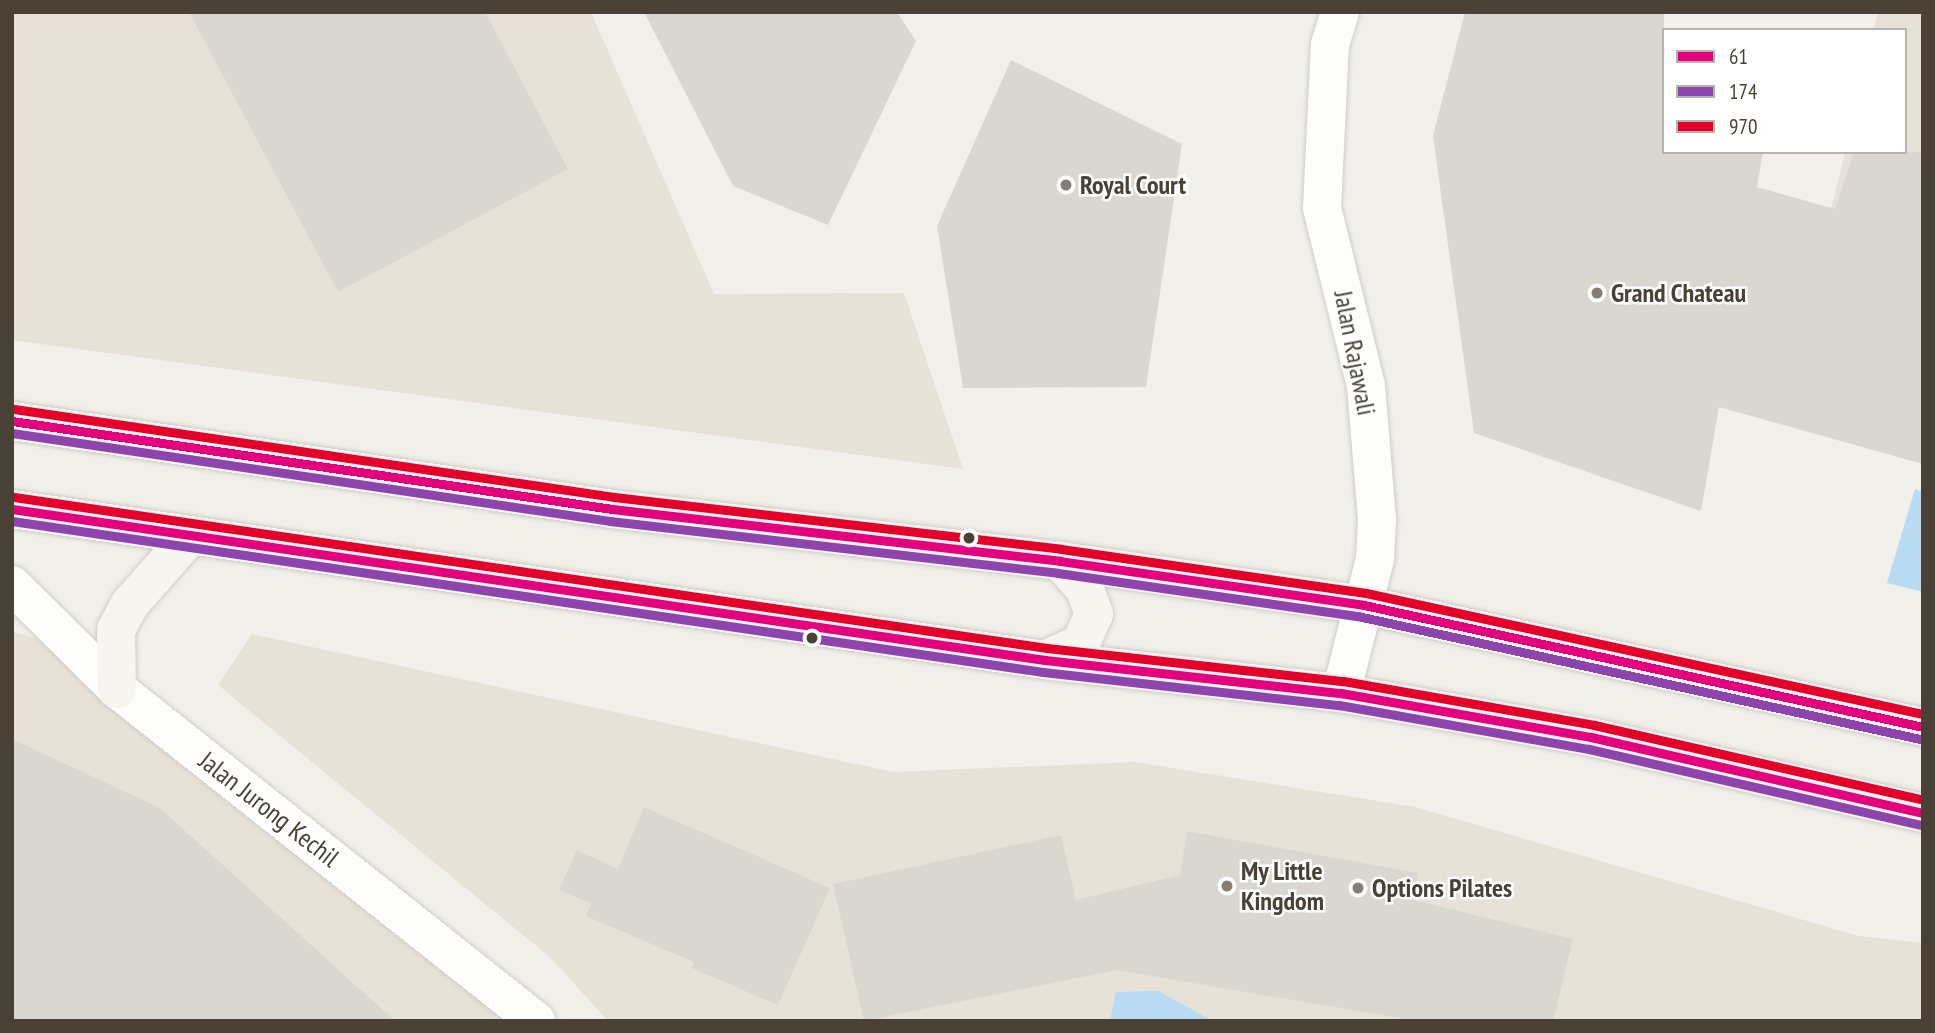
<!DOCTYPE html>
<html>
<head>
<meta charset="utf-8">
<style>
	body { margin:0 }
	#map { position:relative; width:1935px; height:1033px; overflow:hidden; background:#f2f0ea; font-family:"PT Sans Narrow",sans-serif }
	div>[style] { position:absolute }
	.residential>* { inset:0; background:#e6e2d7 }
	.water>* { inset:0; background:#b8daf2 }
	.building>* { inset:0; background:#dad7d1 }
	.roads { filter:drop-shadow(0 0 2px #d0cdc8) drop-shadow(0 0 2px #d0cdc8) }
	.minor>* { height:38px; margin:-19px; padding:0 19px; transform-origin:19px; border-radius:19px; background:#fdfdfc }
	.secondary>* { height:38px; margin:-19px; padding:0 19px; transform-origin:19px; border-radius:19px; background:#f7f5ef }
	.bus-1>* { height:9px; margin:-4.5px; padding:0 4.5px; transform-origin:4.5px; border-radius:4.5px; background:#e5007d }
	.bus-2>* { height:9px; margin:-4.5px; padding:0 4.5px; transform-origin:4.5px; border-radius:4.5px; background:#8e44ad }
	.bus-3>* { height:9px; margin:-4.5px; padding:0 4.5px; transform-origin:4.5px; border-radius:4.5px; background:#e4002b }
	.dots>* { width:19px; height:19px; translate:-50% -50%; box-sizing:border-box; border:4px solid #fff; border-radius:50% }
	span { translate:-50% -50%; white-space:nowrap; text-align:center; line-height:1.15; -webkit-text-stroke:5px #fff; paint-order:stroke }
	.poi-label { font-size:26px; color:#494135; font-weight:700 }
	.left { translate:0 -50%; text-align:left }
	.street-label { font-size:26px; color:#494135 }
	.frame { position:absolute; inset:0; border:14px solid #494135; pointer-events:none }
	.legend { position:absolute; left:1662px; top:28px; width:245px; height:126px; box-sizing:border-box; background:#fff; border:2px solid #b6b3ae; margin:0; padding:9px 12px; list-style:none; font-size:21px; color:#494135 }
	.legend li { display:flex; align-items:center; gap:14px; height:35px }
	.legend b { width:35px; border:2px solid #b6b3ae }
</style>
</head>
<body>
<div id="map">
	<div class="residential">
		<i style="clip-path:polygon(12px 12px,591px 12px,714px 294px,904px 293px,963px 469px,12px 340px)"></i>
		<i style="clip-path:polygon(1878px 12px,1923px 12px,1923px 244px,1828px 222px,1845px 152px,1905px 152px,1905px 30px,1874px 30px)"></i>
		<i style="clip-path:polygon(12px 631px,112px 662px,537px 1021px,12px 1021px)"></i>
		<i style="clip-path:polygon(252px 634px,893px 772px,1134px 762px,1415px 807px,1859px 936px,1923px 943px,1923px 1021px,608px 1021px,551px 958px,218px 685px)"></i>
	</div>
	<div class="water">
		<i style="clip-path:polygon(1915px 489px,1923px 492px,1923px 592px,1887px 583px)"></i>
		<i style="clip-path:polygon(1158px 991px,1213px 1021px,1110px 1021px,1116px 992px)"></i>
	</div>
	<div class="building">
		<i style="clip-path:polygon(189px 12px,485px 12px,568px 169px,338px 292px)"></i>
		<i style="clip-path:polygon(644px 12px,897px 12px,916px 41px,828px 225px,733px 186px)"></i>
		<i style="clip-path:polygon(1465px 12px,1664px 12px,1664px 152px,1763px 152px,1757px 187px,1835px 209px,1854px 152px,1923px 152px,1923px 464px,1719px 407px,1701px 511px,1474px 433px,1433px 136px)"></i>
		<i style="clip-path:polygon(1011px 60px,1182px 144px,1146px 387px,963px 388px,937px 226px)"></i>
		<i style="clip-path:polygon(12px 739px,160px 808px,395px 1021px,12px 1021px)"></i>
		<i style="clip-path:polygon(644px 807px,830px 888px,778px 1005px,692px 968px,694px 962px,586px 916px,591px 904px,559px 890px,577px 850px,618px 869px)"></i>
		<i style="clip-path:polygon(1187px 831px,1418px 873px,1413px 900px,1573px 939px,1553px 1021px,1417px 1021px,1116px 970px,864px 1021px,833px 884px,1061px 835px,1076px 900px,1180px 875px)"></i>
	</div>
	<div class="roads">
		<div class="minor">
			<i style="left:1340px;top:12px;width:34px;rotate:107deg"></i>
			<i style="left:1330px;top:44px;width:164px;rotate:92.8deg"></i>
			<i style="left:1322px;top:208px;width:183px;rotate:76.1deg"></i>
			<i style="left:1366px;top:386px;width:134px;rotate:85.3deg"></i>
			<i style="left:1377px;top:520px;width:39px;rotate:93deg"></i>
			<i style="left:1375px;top:559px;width:138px;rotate:104.2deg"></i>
			<i style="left:12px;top:585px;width:148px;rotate:44.7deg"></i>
			<i style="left:117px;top:689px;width:535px;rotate:38.39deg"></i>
		</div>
		<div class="secondary">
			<i style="left:12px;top:421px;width:606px;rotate:8.34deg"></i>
			<i style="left:612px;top:509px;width:451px;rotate:6.6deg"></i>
			<i style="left:1060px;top:561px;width:307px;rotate:8.2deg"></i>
			<i style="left:1364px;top:605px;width:572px;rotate:12.31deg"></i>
			<i style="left:12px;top:509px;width:1044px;rotate:8.32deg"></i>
			<i style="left:1045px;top:660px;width:298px;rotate:6.4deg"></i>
			<i style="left:1341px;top:693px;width:254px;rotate:10deg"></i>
			<i style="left:1591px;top:737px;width:341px;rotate:12.9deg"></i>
			<i style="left:1045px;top:660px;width:40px;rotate:-25deg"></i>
			<i style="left:1081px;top:643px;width:32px;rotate:-66deg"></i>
			<i style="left:1094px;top:614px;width:27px;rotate:-110deg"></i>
			<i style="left:1085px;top:589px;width:38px;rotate:-132deg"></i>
			<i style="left:117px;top:689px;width:59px;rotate:-91deg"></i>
			<i style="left:116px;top:630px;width:30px;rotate:-62deg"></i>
			<i style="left:130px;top:604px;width:91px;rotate:-48.6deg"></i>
		</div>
	</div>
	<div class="bus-1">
		<i style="left:12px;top:421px;width:606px;rotate:8.34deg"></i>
		<i style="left:612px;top:509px;width:451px;rotate:6.6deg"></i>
		<i style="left:1060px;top:561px;width:307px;rotate:8.2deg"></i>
		<i style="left:1364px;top:605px;width:572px;rotate:12.31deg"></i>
		<i style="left:12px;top:509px;width:1044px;rotate:8.32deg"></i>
		<i style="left:1045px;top:660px;width:298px;rotate:6.4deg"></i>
		<i style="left:1341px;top:693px;width:254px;rotate:10deg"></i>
		<i style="left:1591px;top:737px;width:341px;rotate:12.9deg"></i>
	</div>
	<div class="bus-2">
		<i style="left:12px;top:433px;width:604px;rotate:8.37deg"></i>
		<i style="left:610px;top:521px;width:451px;rotate:6.6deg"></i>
		<i style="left:1058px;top:573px;width:307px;rotate:8.2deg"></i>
		<i style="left:1362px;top:617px;width:571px;rotate:12.33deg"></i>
		<i style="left:12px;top:521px;width:1042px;rotate:8.33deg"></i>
		<i style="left:1043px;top:672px;width:298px;rotate:6.4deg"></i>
		<i style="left:1339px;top:705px;width:254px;rotate:10deg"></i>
		<i style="left:1589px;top:749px;width:340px;rotate:12.9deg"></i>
	</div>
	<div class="bus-3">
		<i style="left:14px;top:409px;width:606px;rotate:8.34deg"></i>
		<i style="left:614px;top:497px;width:450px;rotate:6.6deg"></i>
		<i style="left:1061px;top:549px;width:308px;rotate:8.2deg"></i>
		<i style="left:1366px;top:593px;width:570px;rotate:12.26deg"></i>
		<i style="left:14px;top:497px;width:1044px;rotate:8.32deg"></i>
		<i style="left:1047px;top:648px;width:298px;rotate:6.4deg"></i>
		<i style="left:1343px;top:681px;width:255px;rotate:9.9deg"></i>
		<i style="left:1594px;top:725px;width:337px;rotate:12.8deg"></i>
	</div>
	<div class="dots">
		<i style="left:1066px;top:185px;background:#847e74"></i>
		<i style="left:1597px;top:293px;background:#847e74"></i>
		<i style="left:969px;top:538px;background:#494135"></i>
		<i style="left:812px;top:638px;background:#494135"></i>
		<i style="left:1227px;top:886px;background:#847e74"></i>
		<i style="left:1358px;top:888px;background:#847e74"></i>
	</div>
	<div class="poi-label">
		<span class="left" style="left:1080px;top:185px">Royal Court</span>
		<span class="left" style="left:1611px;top:293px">Grand Chateau</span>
		<span class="left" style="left:1241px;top:886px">My Little<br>Kingdom</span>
		<span class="left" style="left:1372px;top:888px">Options Pilates</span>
	</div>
	<div class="street-label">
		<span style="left:1355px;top:353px;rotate:79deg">Jalan Rajawali</span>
		<span style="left:269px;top:809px;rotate:38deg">Jalan Jurong Kechil</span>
	</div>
	<div class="frame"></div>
	<ul class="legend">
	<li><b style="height:9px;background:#e5007d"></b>61</li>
	<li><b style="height:9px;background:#8e44ad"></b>174</li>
	<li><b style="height:9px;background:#e4002b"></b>970</li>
	</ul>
</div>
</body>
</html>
